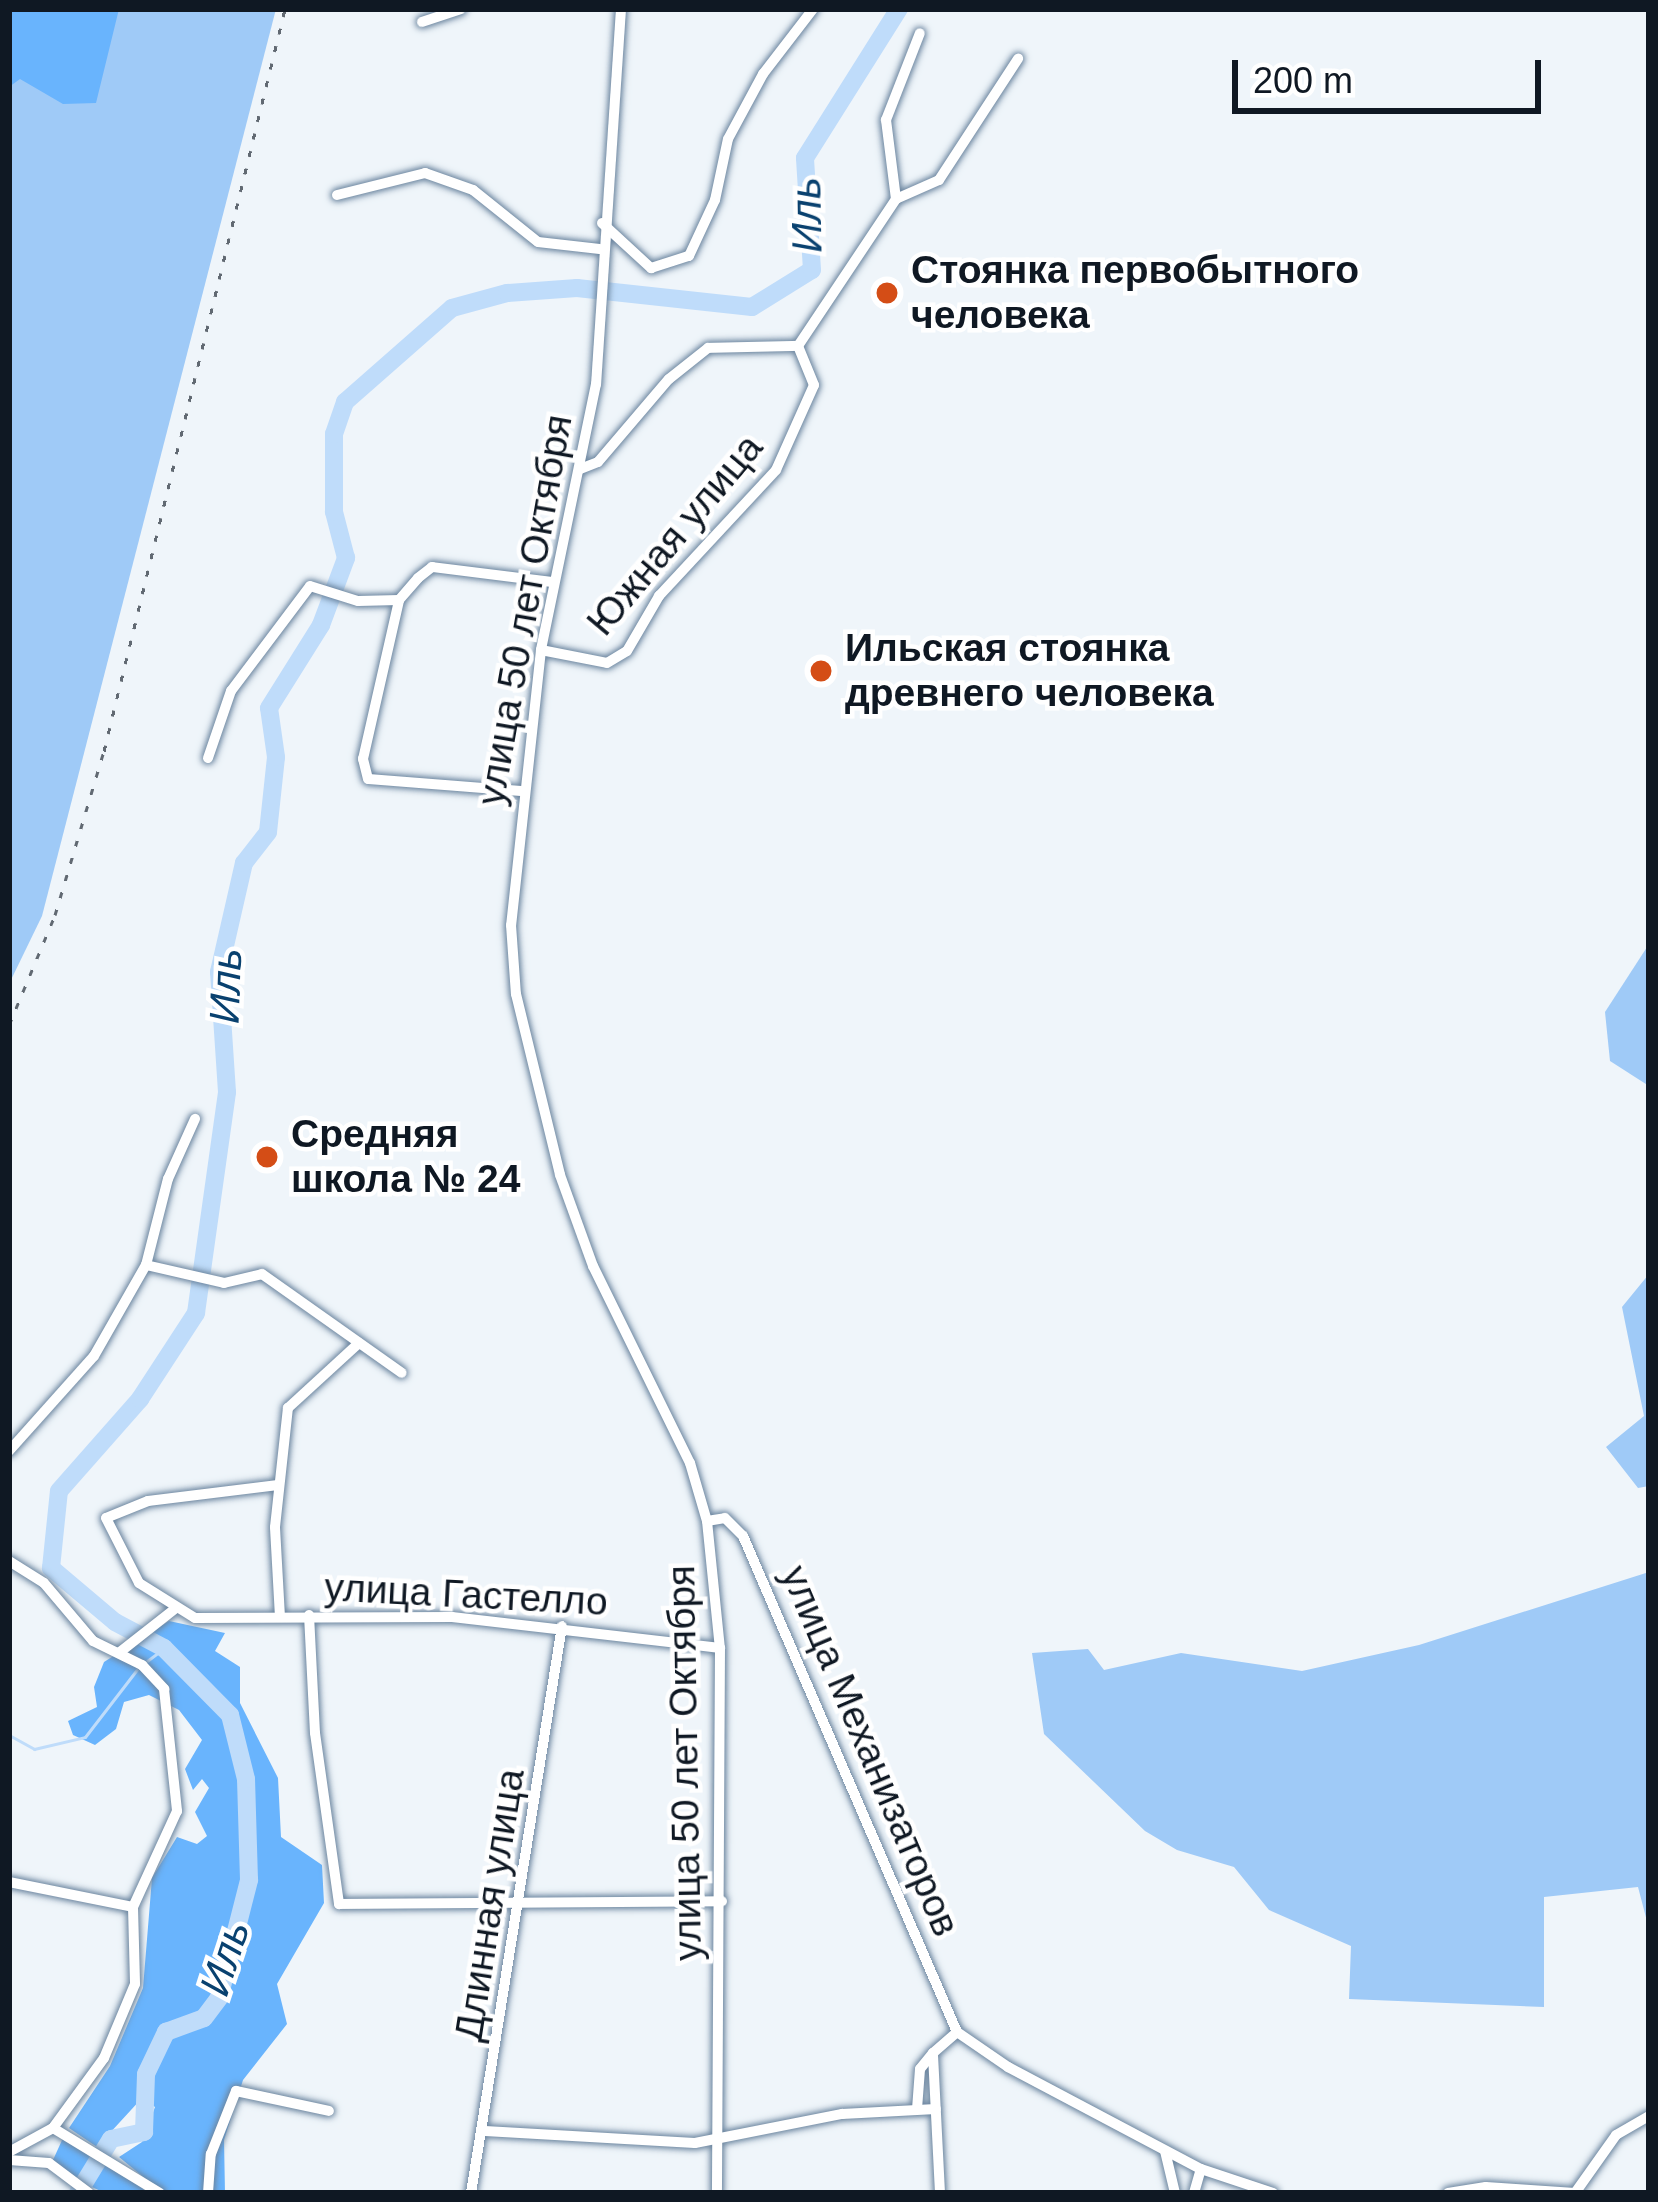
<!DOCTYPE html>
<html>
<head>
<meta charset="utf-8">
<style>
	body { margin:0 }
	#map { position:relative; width:1658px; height:2202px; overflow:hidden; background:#eff5fa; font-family:Helvetica,sans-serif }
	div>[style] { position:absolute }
	.green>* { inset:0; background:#9fcaf7 }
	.forest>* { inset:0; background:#69b4fd }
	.stream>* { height:3px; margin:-1.5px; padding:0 1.5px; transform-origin:1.5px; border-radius:1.5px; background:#bfdcfa }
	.river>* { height:18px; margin:-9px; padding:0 9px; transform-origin:9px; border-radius:9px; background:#bfdcfa }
	.roads { filter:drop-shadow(0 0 3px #6b859f) drop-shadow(0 0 3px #6b859f) }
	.minor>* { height:10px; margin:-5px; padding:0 5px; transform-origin:5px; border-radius:5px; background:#fff }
	.rail>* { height:3px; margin-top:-1.5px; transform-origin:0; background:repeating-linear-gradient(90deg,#616972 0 6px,transparent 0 18px) }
	.dots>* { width:33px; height:33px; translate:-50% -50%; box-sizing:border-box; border:6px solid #fff; border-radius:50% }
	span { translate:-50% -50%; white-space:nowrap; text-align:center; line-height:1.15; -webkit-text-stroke:9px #fff; paint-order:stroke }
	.poi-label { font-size:39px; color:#0f1823; font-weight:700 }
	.left { translate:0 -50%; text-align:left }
	.street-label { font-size:39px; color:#0f1823 }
	.water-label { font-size:42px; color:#09416f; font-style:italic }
	.frame { position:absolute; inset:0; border:12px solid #0f1823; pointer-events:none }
	.scale { position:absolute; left:1232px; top:60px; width:309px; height:54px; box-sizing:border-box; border:6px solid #0f1823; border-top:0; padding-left:15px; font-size:36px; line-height:42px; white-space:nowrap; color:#0f1823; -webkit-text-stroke:9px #fff; paint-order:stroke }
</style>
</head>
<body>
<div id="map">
	<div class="green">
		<i style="clip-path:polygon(82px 9px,276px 9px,42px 916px,9px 984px,9px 77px)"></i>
		<i style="clip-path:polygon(1649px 944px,1649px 1086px,1610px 1061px,1605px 1012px)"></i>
		<i style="clip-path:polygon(1649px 1274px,1649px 1486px,1638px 1488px,1606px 1447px,1644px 1416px,1622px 1307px)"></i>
		<i style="clip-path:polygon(1649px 1572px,1649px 1929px,1638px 1887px,1544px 1897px,1544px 2007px,1349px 1999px,1351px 1946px,1269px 1910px,1234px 1867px,1177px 1850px,1145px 1831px,1044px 1734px,1032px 1653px,1088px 1649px,1104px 1670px,1181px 1653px,1302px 1671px,1419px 1645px)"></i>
	</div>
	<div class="forest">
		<i style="clip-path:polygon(9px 9px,119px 9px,96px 103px,63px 104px,20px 79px,9px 87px)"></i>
		<i style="clip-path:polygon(169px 1621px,225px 1633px,215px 1651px,240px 1667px,240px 1703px,278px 1778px,281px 1837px,322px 1865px,324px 1903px,277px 1984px,287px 2024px,243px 2080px,224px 2140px,225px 2193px,163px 2193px,119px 2157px,142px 2142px,155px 2107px,142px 2098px,97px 2147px,69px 2128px,110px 2066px,143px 1988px,152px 1878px,177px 1837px,197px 1844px,207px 1836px,195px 1812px,209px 1788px,202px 1779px,193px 1790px,185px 1769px,202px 1740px,179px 1710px,149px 1695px,124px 1702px,116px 1729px,95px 1745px,73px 1735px,68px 1721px,97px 1707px,94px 1687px,104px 1662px)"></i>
		<i style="clip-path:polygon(63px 2138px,145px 2185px,143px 2191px,105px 2193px,72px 2178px,53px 2160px)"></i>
	</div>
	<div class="stream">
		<i style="left:147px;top:1661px;width:21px;rotate:-37deg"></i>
		<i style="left:9px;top:1735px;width:29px;rotate:29deg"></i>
		<i style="left:34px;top:1749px;width:52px;rotate:-13.2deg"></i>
		<i style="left:85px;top:1737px;width:88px;rotate:-52.4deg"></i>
	</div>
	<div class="river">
		<i style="left:78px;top:2193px;width:63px;rotate:-58.6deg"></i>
		<i style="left:111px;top:2139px;width:34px;rotate:-12deg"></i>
		<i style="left:144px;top:2132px;width:58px;rotate:-88deg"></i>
		<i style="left:146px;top:2074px;width:47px;rotate:-64.5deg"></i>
		<i style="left:166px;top:2032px;width:40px;rotate:-20.2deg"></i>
		<i style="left:204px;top:2018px;width:25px;rotate:-53deg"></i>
		<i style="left:219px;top:1998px;width:122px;rotate:-75.7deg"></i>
		<i style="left:249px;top:1880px;width:101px;rotate:-91.7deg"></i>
		<i style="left:246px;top:1779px;width:66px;rotate:-104deg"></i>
		<i style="left:230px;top:1715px;width:94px;rotate:-134.6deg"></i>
		<i style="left:164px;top:1648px;width:55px;rotate:-152deg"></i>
		<i style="left:115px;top:1622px;width:84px;rotate:-139.8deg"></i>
		<i style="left:51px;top:1568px;width:77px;rotate:-84.1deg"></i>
		<i style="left:59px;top:1491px;width:123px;rotate:-48.6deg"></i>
		<i style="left:140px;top:1399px;width:103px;rotate:-56.9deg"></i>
		<i style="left:196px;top:1313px;width:223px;rotate:-82deg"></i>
		<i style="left:227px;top:1092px;width:120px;rotate:-93.8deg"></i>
		<i style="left:219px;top:972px;width:112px;rotate:-77.1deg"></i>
		<i style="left:244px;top:863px;width:39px;rotate:-52deg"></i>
		<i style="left:268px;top:832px;width:75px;rotate:-83.9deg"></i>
		<i style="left:276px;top:757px;width:49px;rotate:-98.1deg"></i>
		<i style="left:269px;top:708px;width:98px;rotate:-57.9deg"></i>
		<i style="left:321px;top:625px;width:72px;rotate:-69.5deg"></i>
		<i style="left:346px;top:558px;width:48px;rotate:-104.6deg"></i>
		<i style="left:334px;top:512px;width:78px;rotate:-90deg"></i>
		<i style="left:334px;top:434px;width:34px;rotate:-71deg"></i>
		<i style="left:345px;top:402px;width:142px;rotate:-41.3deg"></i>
		<i style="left:452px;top:308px;width:57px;rotate:-15.3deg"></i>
		<i style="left:507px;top:293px;width:70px;rotate:-4.1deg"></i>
		<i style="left:577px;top:288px;width:176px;rotate:6.2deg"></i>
		<i style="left:752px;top:307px;width:70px;rotate:-31.7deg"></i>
		<i style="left:812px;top:270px;width:112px;rotate:-93.6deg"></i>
		<i style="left:805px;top:158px;width:176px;rotate:-57.8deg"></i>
	</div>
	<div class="roads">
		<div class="minor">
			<i style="left:621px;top:9px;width:376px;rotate:93.8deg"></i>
			<i style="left:596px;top:384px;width:272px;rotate:101.7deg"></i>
			<i style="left:541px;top:650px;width:277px;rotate:96.2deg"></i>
			<i style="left:511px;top:925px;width:69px;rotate:85.9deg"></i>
			<i style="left:516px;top:994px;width:186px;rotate:76.3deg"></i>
			<i style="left:560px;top:1175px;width:97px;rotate:70.1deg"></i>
			<i style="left:593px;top:1266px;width:220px;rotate:63.8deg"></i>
			<i style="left:690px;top:1463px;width:60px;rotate:73.7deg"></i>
			<i style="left:707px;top:1521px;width:128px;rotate:84.2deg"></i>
			<i style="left:720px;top:1648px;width:545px;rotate:90.32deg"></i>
			<i style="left:422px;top:22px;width:41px;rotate:-18.4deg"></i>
			<i style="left:337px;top:195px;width:91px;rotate:-14deg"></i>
			<i style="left:425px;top:173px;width:51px;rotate:19.5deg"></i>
			<i style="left:473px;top:190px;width:83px;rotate:38.7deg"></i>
			<i style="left:538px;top:242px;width:62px;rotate:6.4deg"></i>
			<i style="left:896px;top:199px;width:47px;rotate:-23.8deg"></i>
			<i style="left:939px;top:180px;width:145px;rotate:-56.9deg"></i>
			<i style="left:602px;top:223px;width:67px;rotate:42.6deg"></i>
			<i style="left:651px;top:268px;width:40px;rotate:-18deg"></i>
			<i style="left:689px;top:256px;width:62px;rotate:-65.1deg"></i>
			<i style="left:715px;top:200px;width:62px;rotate:-78deg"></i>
			<i style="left:728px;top:139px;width:74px;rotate:-61.7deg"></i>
			<i style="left:763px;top:74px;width:82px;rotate:-52.4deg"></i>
			<i style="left:798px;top:346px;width:177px;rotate:-56.3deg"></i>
			<i style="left:896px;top:199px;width:80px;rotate:-97.2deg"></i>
			<i style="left:886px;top:120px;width:93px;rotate:-68.7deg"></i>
			<i style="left:580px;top:469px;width:19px;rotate:-21deg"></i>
			<i style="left:598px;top:462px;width:109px;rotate:-49.5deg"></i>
			<i style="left:669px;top:379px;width:50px;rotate:-38.5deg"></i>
			<i style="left:708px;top:348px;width:90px;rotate:-1.3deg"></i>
			<i style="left:541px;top:650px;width:67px;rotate:11.1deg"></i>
			<i style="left:607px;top:663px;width:23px;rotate:-31deg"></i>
			<i style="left:627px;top:651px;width:64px;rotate:-59.8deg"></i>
			<i style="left:659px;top:596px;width:172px;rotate:-47.1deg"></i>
			<i style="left:776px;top:470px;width:93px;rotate:-65.9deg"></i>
			<i style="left:814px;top:385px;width:42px;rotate:-112.3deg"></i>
			<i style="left:208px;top:758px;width:71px;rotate:-71.1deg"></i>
			<i style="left:231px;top:691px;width:131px;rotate:-53deg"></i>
			<i style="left:310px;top:586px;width:50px;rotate:17.4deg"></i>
			<i style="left:358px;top:601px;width:41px;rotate:-1.4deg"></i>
			<i style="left:521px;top:791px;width:153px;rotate:-175.5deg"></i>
			<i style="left:368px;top:779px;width:21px;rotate:-104deg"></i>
			<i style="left:363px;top:759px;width:163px;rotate:-77.2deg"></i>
			<i style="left:399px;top:600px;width:29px;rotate:-49deg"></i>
			<i style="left:418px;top:578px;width:18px;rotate:-38deg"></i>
			<i style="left:432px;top:567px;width:122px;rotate:7.1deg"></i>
			<i style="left:146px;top:1265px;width:80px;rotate:13deg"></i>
			<i style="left:224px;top:1283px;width:39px;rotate:-13deg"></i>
			<i style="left:262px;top:1274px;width:171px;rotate:35.3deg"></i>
			<i style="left:9px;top:1451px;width:127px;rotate:-48.2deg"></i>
			<i style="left:94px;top:1356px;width:105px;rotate:-60.3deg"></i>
			<i style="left:146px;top:1265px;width:89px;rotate:-75.7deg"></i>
			<i style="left:168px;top:1179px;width:66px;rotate:-65.8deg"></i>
			<i style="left:278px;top:1485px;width:131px;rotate:173deg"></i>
			<i style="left:148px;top:1501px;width:45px;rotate:158deg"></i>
			<i style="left:106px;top:1518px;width:73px;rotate:63.1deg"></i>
			<i style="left:139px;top:1583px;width:66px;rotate:32deg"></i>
			<i style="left:195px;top:1618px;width:257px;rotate:-0.2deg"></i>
			<i style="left:452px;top:1617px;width:270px;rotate:6.6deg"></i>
			<i style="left:707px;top:1521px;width:18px;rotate:-9deg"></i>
			<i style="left:725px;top:1518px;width:25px;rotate:45deg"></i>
			<i style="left:743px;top:1536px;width:540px;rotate:66.66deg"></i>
			<i style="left:957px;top:2032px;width:62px;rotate:34.5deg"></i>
			<i style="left:1008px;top:2067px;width:218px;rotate:27.9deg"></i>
			<i style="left:1201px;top:2169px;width:76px;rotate:18.4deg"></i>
			<i style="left:9px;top:1561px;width:41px;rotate:32.2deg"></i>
			<i style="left:44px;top:1583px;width:76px;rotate:49.8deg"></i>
			<i style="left:93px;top:1641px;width:55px;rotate:26.1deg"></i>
			<i style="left:142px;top:1665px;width:33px;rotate:47deg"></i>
			<i style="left:164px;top:1689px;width:123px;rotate:83.9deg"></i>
			<i style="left:177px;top:1811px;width:106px;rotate:114.6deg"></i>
			<i style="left:133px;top:1907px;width:77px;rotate:88.5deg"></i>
			<i style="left:135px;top:1984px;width:80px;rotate:112.7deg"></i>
			<i style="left:104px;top:2058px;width:87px;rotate:126.1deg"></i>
			<i style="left:53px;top:2128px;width:50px;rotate:151.4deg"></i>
			<i style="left:309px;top:1615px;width:118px;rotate:87.1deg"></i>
			<i style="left:315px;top:1733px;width:173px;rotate:82deg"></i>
			<i style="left:339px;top:1904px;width:383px;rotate:-0.4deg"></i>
			<i style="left:280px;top:1617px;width:90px;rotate:-93.2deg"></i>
			<i style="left:275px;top:1527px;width:120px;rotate:-83.8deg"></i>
			<i style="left:288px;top:1408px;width:96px;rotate:-42.5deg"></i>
			<i style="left:120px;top:1652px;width:71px;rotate:-38.2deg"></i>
			<i style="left:9px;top:1882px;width:126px;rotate:11.4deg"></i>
			<i style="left:917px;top:2109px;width:40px;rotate:-85.7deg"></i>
			<i style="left:920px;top:2069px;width:21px;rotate:-51deg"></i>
			<i style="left:53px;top:2128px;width:125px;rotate:31.3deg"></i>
			<i style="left:485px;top:2131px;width:210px;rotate:3.3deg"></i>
			<i style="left:695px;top:2143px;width:150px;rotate:-11.2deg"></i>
			<i style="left:842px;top:2114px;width:94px;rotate:-3deg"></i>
			<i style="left:1165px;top:2151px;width:43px;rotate:76.6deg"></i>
			<i style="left:9px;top:2160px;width:40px;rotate:4.3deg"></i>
			<i style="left:49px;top:2163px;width:50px;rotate:36.9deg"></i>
			<i style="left:208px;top:2193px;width:39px;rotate:-86deg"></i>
			<i style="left:211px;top:2154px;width:68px;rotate:-68.4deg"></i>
			<i style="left:236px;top:2091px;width:95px;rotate:12.1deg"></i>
			<i style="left:471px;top:2193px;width:574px;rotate:-80.88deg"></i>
			<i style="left:940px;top:2193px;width:140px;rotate:-92.9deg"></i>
			<i style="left:933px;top:2053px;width:32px;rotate:-41deg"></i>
			<i style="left:1194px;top:2193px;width:25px;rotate:-74deg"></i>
			<i style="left:1448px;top:2193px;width:38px;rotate:-9deg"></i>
			<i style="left:1486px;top:2187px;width:89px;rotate:3.9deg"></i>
			<i style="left:1575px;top:2193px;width:71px;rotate:-54.7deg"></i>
			<i style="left:1616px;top:2135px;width:38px;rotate:-30deg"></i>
		</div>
	</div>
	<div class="rail">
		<i style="left:9px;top:1025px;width:119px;rotate:-67.3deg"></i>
		<i style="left:55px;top:915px;width:171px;rotate:-73.4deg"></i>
		<i style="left:104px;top:751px;width:764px;rotate:-76.29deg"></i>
	</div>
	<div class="dots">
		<i style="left:887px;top:293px;background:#d44d16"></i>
		<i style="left:821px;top:671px;background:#d44d16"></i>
		<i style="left:267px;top:1157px;background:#d44d16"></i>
	</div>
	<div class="poi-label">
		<span class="left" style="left:911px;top:293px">Стоянка первобытного<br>человека</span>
		<span class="left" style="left:845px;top:671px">Ильская стоянка<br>древнего человека</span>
		<span class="left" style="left:291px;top:1157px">Средняя<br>школа № 24</span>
	</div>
	<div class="street-label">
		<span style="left:675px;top:535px;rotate:-50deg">Южная улица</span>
		<span style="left:525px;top:610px;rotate:-80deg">улица 50 лет Октября</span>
		<span style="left:466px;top:1595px;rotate:3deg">улица Гастелло</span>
		<span style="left:870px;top:1751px;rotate:67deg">улица Механизаторов</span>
		<span style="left:685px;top:1763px;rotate:-91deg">улица 50 лет Октября</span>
		<span style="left:490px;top:1905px;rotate:-81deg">Длинная улица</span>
	</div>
	<div class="water-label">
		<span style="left:807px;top:215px;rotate:-91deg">Иль</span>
		<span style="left:226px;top:986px;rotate:-88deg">Иль</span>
		<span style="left:225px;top:1958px;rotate:-72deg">Иль</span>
	</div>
	<div class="frame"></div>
	<div class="scale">200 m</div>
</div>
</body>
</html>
